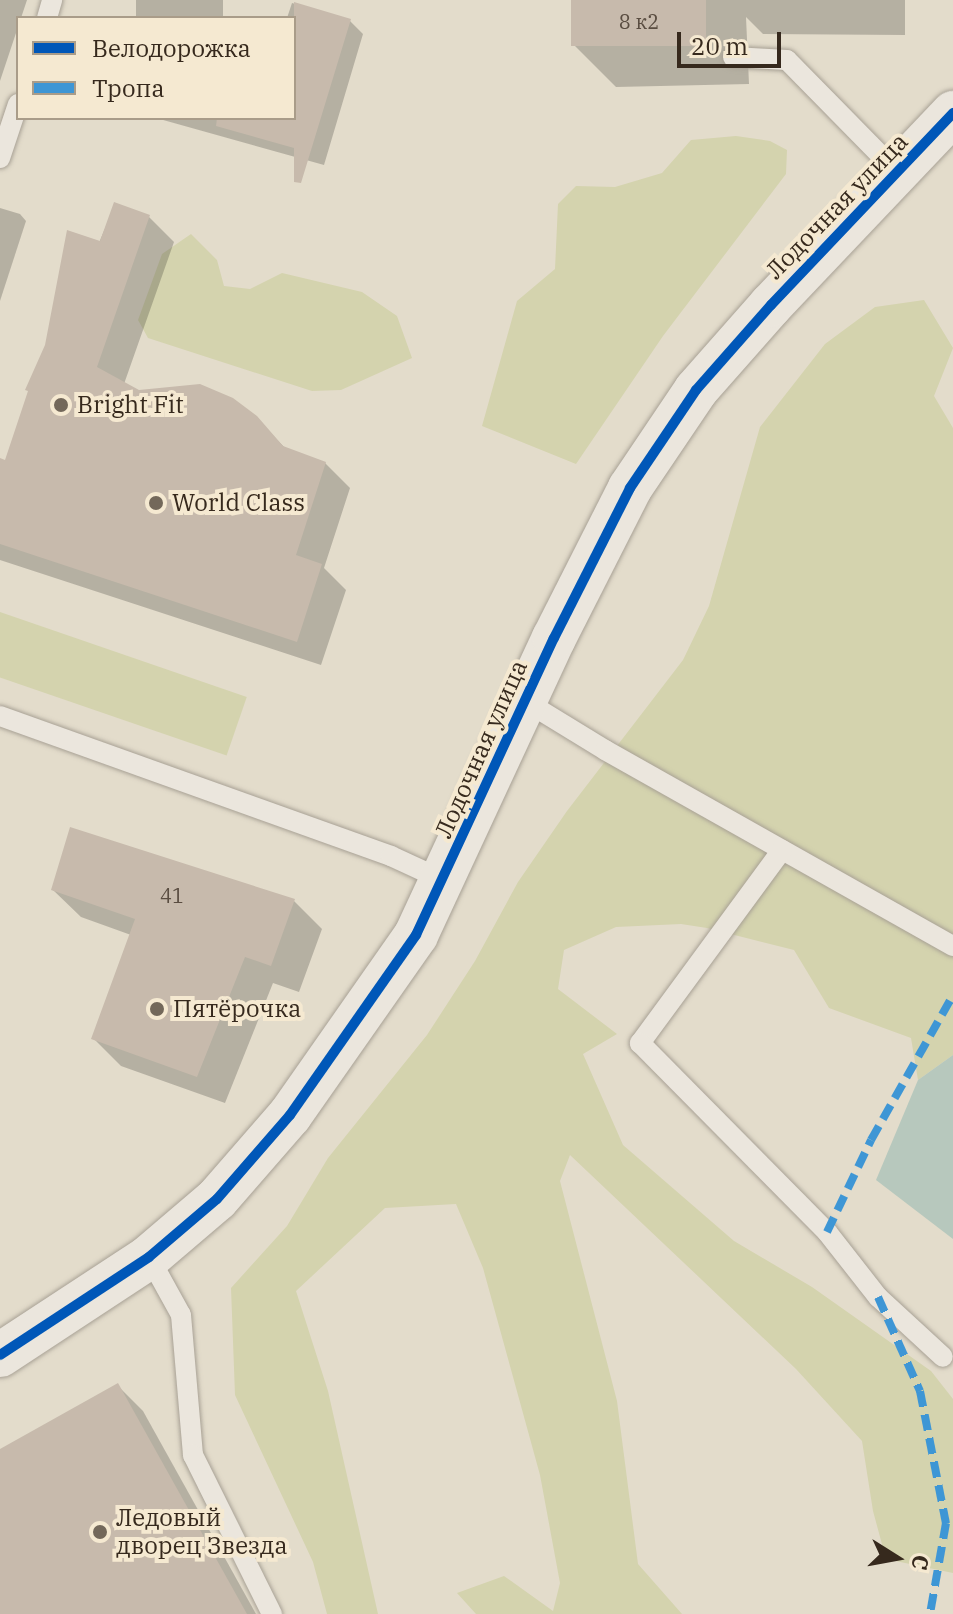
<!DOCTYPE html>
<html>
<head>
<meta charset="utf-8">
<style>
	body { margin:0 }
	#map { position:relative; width:953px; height:1614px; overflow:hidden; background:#e3dccb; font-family:"IBM Plex Serif",serif }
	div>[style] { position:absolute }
	.green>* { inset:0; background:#d4d3ae; transform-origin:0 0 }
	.water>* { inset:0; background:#b7c8bd }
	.shadow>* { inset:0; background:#0003; transform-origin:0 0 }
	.building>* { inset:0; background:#c7baac; transform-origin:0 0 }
	.roads { filter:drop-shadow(0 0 2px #a8a195) drop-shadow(0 0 2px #a8a195) }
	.service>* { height:20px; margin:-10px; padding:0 10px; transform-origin:10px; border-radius:10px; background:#ebe6dd }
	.tertiary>* { height:44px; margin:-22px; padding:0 22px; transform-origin:22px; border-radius:22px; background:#ebe6dd }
	.quiet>* { height:8px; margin-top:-4px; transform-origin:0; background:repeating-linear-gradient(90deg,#3e96d5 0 16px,transparent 0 24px) }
	.cycleway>* { height:10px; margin:-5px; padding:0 5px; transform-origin:5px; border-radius:5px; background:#0057b8 }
	.dots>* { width:22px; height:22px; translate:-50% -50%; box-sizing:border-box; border:4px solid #f5e9d1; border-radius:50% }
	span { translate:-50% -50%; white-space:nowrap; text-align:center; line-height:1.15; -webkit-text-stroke:8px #f5e9d1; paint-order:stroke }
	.number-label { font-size:20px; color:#5a4d41 }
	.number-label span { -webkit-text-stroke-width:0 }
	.street-label { font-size:24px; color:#36291d }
	.poi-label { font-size:24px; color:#36291d }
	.left { translate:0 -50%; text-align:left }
	.legend { position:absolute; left:16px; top:16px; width:280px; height:104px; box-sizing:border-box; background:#f5e9d1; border:2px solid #a99c89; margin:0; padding:10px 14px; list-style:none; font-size:24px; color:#36291d }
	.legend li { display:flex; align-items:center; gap:16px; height:40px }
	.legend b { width:40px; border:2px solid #a99c89 }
	.north { position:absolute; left:857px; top:1518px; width:80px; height:80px; -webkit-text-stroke:6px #f5e9d1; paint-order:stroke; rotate:101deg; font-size:22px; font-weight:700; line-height:32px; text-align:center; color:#36291d }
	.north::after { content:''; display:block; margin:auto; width:28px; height:36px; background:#36291d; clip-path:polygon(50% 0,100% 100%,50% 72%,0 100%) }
	.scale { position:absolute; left:677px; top:32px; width:104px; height:36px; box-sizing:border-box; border:4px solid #36291d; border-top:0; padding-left:10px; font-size:24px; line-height:28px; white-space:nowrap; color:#36291d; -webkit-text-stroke:6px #f5e9d1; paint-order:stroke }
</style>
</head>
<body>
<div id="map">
	<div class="green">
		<i style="clip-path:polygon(736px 136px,770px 141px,787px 150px,786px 174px,663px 336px,576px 464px,482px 426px,517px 301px,555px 269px,558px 204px,576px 186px,615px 187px,662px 173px,691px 140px)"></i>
		<i style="clip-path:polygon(191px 234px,217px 260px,224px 286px,250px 289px,282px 273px,362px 292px,397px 316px,412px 358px,341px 390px,312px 391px,148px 338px,138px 320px,162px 254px)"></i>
		<i style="clip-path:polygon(924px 300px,953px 348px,934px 396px,953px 428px,953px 1055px,918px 1080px,911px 1038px,829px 1008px,794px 950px,707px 928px,681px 924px,616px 927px,564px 950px,558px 989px,617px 1034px,583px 1054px,623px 1145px,734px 1241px,812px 1287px,931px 1371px,953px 1399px,953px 1573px,886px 1559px,873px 1511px,862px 1441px,796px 1369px,570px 1155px,560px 1181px,617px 1401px,638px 1564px,682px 1614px,476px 1614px,457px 1593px,504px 1576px,553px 1611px,560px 1583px,540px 1475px,483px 1268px,456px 1204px,385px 1208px,296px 1291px,328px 1391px,378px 1614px,327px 1614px,313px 1562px,235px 1395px,231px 1288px,287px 1226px,328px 1158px,427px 1035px,475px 961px,518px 882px,567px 811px,683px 660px,709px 606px,760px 427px,825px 344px,875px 307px)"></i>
		<i style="left:0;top:612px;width:261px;height:62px;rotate:19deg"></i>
	</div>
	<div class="water">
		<i style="clip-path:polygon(953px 1055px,953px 1239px,876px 1180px,918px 1080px)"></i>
	</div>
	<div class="shadow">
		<i style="clip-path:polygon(0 0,27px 0,0 81px)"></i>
		<i style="left:136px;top:0;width:87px;height:19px"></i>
		<i style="clip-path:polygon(573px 0,905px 0,905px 35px,763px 34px,746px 17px,749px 84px,616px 87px,574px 45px)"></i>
		<i style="clip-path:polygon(292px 3px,350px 21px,363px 34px,324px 165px,156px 118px,294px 118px,294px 18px,287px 18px)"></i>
		<i style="clip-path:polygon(115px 205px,149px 217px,174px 242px,124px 384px,138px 392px,256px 418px,287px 450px,325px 463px,350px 488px,324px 568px,346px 590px,321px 665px,0 560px,0 460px,6px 462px)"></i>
		<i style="clip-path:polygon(0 208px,20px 214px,26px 221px,0 301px)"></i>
		<i style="clip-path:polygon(53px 890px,294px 901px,322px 929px,299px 992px,273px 983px,225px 1103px,121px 1066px,93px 1038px,131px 935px,81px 917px)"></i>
		<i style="clip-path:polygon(118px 1386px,143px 1411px,256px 1614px,0 1614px,0 1452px)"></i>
	</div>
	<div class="building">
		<i style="left:571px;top:0;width:135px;height:46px"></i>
		<i style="clip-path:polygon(294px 2px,351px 19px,301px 183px,294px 182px,294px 148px,216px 126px,217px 118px,294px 118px)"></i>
		<i style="clip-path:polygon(114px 202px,150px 215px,97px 367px,139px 390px,200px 384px,233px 398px,257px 416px,283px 446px,326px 462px,296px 555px,322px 564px,297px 642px,0 544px,0 458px,5px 460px,28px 391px,25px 390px,45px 345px,67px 230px,100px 241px)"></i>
		<i style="clip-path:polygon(70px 827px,295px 899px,271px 966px,245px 957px,197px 1077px,91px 1039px,135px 919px,51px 890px)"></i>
		<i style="clip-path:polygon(118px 1383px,247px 1614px,0 1614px,0 1449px)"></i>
	</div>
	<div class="roads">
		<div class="service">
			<i style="left:47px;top:18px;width:19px;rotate:-74deg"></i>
			<i style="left:733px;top:57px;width:54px;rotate:3.2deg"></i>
			<i style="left:787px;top:60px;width:157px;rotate:45.5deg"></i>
			<i style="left:0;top:158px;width:57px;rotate:-71.6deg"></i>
			<i style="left:525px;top:701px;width:94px;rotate:31.5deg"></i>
			<i style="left:605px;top:750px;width:399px;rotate:29.4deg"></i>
			<i style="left:0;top:716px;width:415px;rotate:19.7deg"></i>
			<i style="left:391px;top:856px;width:57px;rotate:24.8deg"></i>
			<i style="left:782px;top:850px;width:240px;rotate:126.3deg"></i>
			<i style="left:640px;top:1043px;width:266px;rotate:45.3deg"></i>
			<i style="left:827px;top:1232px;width:83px;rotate:51.9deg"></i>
			<i style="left:878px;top:1297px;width:88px;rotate:42.7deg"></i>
			<i style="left:149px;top:1257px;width:66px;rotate:61.1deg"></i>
			<i style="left:181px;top:1315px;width:141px;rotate:85.1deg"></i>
			<i style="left:193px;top:1455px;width:178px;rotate:63.6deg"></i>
		</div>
		<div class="tertiary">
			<i style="left:0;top:1355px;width:178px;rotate:-33.3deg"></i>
			<i style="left:149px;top:1257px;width:89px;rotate:-40.5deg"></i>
			<i style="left:217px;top:1199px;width:111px;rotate:-49deg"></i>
			<i style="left:290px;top:1115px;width:220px;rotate:-55deg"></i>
			<i style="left:416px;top:935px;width:327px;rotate:-65.1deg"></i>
			<i style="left:554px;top:638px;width:168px;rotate:-63.1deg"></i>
			<i style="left:630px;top:488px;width:118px;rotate:-56deg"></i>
			<i style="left:696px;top:390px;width:113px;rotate:-48.6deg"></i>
			<i style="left:771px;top:305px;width:265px;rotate:-46.5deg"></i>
		</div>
	</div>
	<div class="quiet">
		<i style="left:827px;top:1232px;width:102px;rotate:-64.4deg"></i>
		<i style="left:871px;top:1140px;width:167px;rotate:-60.5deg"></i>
		<i style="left:878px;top:1297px;width:103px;rotate:65.9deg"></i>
		<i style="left:920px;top:1391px;width:135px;rotate:78.9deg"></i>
		<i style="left:946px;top:1523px;width:92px;rotate:100deg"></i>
	</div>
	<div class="cycleway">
		<i style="left:0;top:1355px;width:178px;rotate:-33.3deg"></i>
		<i style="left:149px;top:1257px;width:89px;rotate:-40.5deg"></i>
		<i style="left:217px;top:1199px;width:111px;rotate:-49deg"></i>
		<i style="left:290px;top:1115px;width:220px;rotate:-55deg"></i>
		<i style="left:416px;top:935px;width:327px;rotate:-65.1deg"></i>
		<i style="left:554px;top:638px;width:168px;rotate:-63.1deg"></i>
		<i style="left:630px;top:488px;width:118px;rotate:-56deg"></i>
		<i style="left:696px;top:390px;width:113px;rotate:-48.6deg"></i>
		<i style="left:771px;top:305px;width:265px;rotate:-46.5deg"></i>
	</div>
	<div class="dots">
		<i style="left:61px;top:405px;background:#73685a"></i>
		<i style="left:156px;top:503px;background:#73685a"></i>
		<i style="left:157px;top:1009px;background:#73685a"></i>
		<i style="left:100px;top:1532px;background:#73685a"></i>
	</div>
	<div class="number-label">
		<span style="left:639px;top:21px">8 к2</span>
		<span style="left:172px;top:895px">41</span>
	</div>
	<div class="street-label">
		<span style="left:837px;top:206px;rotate:-46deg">Лодочная улица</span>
		<span style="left:481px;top:749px;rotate:-66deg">Лодочная улица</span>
	</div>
	<div class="poi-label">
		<span class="left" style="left:77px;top:405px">Bright Fit</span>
		<span class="left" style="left:172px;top:503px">World Class</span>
		<span class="left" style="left:173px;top:1009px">Пятёрочка</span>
		<span class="left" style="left:116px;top:1532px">Ледовый<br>дворец Звезда</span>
	</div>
	<ul class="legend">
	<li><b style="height:10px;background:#0057b8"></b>Велодорожка</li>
	<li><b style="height:10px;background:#3e96d5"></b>Тропа</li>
	</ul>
	<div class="north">С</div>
	<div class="scale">20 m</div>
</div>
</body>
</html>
